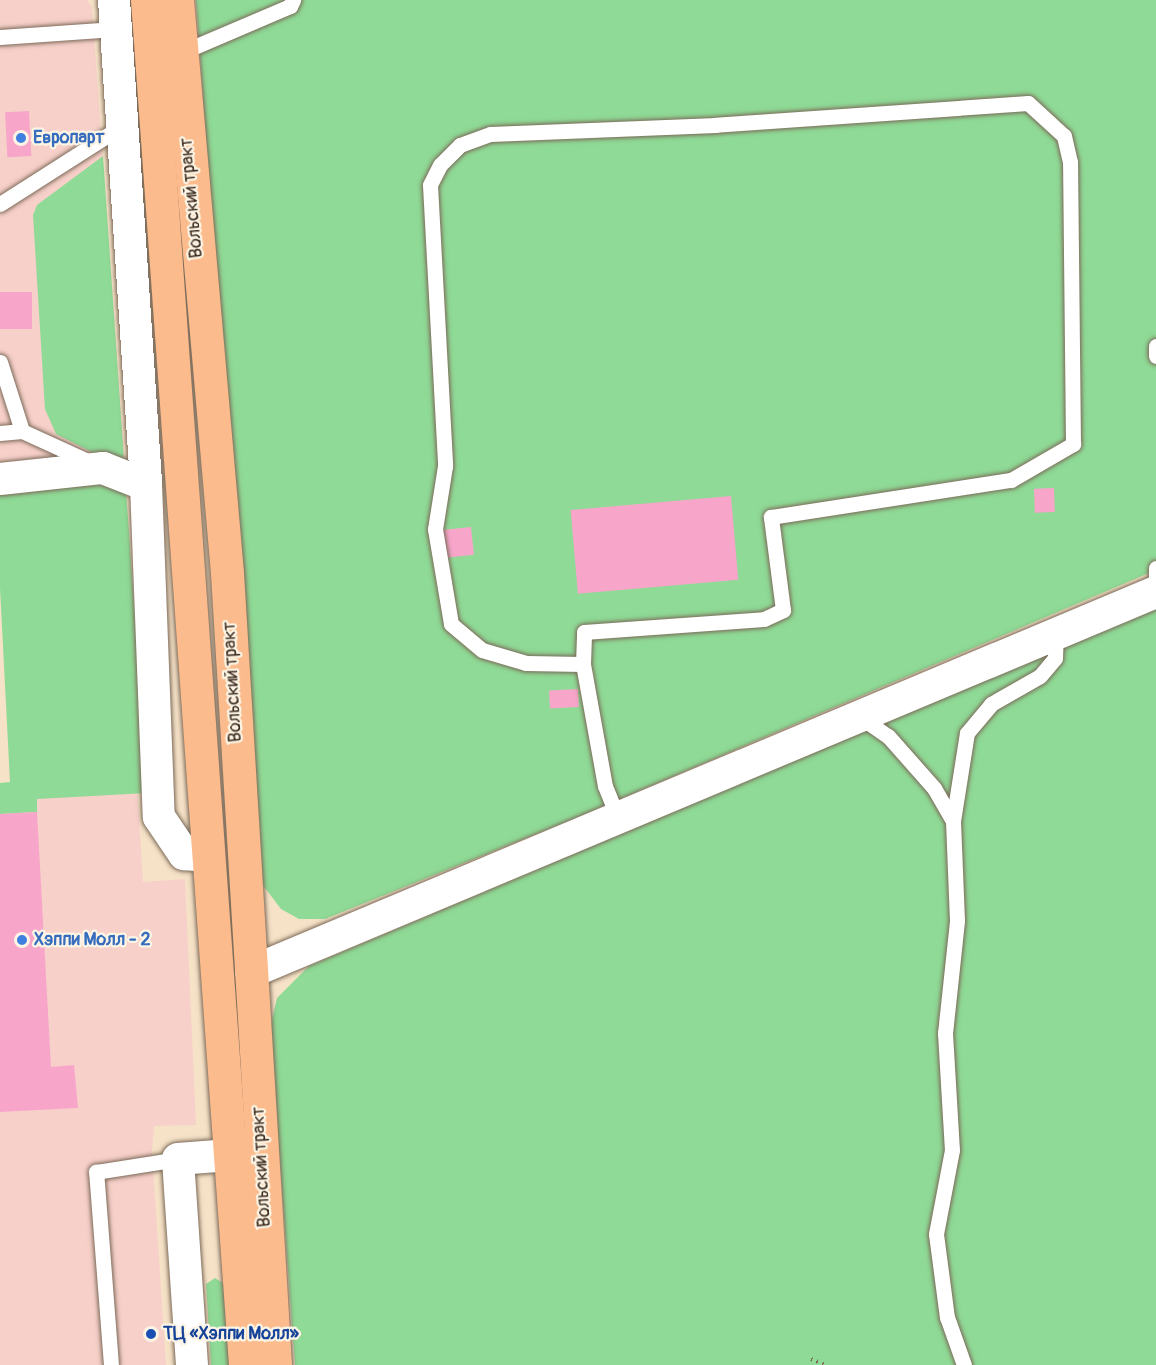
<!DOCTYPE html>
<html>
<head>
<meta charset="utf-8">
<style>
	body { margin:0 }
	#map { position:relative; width:1156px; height:1365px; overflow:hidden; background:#f6e2c7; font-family:Pangolin,sans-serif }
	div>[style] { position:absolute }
	.built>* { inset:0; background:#f7d0c9 }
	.green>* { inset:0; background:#8fda96 }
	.building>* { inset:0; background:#f7a6ca; transform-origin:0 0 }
	.path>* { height:4px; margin-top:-2px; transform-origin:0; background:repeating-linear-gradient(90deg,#7c6a59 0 1.5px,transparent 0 6px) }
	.roads { filter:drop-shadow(0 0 2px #7c6a59) drop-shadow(0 0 2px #7c6a59) }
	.service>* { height:15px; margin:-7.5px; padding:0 7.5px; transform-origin:7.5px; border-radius:7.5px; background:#fff }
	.minor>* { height:32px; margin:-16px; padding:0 16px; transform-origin:16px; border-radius:16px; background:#fff }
	.primary>* { height:33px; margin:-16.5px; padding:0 16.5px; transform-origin:16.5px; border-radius:16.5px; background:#fbbb8c }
	.dots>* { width:16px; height:16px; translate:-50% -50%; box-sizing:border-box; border:3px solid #fcf5e5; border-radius:50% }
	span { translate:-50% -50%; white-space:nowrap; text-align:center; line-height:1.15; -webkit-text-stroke:4.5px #fcf5e5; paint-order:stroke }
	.shop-label { font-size:18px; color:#366cbe; font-weight:700 }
	.left { translate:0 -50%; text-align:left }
	.street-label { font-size:18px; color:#3b2a1e }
	.transit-label { font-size:18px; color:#164399; font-weight:700 }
</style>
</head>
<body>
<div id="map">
	<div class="built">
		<i style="clip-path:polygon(0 0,87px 0,92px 8px,125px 469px,0 471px)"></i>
		<i style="clip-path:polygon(135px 752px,143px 882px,185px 879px,196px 1125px,154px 1126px,152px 1151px,166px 1365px,0 1365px,0 814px,12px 813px,9px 766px)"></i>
	</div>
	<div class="green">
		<i style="clip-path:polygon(196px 0,1156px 0,1156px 570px,578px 817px,325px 919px,299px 919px,281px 909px,259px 880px)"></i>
		<i style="clip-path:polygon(103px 156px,147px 793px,37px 799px,37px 812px,0 814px,0 783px,10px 782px,0 588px,0 471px,123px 468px,56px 434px,45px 409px,33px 215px,37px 205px)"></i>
		<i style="clip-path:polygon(1156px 608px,1156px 1365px,295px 1365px,270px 1028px,277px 998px,309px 966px)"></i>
		<i style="clip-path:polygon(215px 1278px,223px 1283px,229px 1365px,211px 1365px,206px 1284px)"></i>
	</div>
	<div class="building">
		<i style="left:29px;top:111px;width:45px;height:24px;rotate:87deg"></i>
		<i style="left:0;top:292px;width:32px;height:37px"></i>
		<i style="left:1054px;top:488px;width:24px;height:20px;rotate:88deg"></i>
		<i style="left:731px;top:496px;width:84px;height:161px;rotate:85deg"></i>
		<i style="left:471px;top:527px;width:28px;height:29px;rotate:84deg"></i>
		<i style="left:578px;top:689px;width:18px;height:29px;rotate:87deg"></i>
		<i style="clip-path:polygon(37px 812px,51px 1067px,74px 1065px,78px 1108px,0 1112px,0 814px)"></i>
	</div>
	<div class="path">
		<i style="left:811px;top:1359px;width:16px;rotate:22deg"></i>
	</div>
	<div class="roads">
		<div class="service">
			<i style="left:0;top:37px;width:115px;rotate:-4deg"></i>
			<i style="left:180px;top:53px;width:120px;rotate:-23.1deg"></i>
			<i style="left:290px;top:6px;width:7px;rotate:-63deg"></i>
			<i style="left:0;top:204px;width:145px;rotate:-32.6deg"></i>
			<i style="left:1156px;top:346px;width:10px;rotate:90deg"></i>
			<i style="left:0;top:362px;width:72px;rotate:72.3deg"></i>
			<i style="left:0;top:433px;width:22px;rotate:-5deg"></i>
			<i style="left:22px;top:431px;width:77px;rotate:24.6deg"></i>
			<i style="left:1156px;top:568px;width:22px;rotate:90deg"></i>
			<i style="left:583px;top:664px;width:32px;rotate:-88deg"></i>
			<i style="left:584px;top:632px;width:180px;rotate:-4.1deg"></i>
			<i style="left:764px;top:619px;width:21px;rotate:-25deg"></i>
			<i style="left:783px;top:610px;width:94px;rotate:-97.4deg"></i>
			<i style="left:771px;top:517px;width:243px;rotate:-8.8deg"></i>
			<i style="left:1011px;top:480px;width:72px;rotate:-30.1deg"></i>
			<i style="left:1073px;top:444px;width:282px;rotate:-90.6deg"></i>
			<i style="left:1070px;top:162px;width:27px;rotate:-103deg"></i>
			<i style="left:1064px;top:136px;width:49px;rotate:-137.5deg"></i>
			<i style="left:1028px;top:103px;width:313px;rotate:176deg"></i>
			<i style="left:716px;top:125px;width:226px;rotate:177.7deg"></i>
			<i style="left:490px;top:134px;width:32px;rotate:160deg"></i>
			<i style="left:460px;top:145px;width:28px;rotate:135deg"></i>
			<i style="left:440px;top:165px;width:22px;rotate:117deg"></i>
			<i style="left:430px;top:185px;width:281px;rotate:86.9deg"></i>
			<i style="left:445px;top:466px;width:64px;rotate:99deg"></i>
			<i style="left:435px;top:529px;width:96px;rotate:80.4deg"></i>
			<i style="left:451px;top:624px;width:40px;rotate:40deg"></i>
			<i style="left:482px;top:650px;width:46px;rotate:16.5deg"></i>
			<i style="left:526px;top:663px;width:57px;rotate:1deg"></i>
			<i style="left:583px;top:664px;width:124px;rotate:79.8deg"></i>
			<i style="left:605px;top:786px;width:32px;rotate:68deg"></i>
			<i style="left:859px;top:716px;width:35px;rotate:35deg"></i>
			<i style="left:888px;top:736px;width:69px;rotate:48.5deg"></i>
			<i style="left:934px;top:788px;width:38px;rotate:60deg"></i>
			<i style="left:953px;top:821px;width:100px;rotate:87.7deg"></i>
			<i style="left:957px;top:921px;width:113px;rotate:96.1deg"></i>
			<i style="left:945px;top:1033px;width:117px;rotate:86.6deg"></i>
			<i style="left:952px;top:1150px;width:86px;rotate:100.8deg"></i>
			<i style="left:936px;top:1234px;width:84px;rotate:82.5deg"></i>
			<i style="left:947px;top:1317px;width:51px;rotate:70.5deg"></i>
			<i style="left:953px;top:821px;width:89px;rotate:-81deg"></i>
			<i style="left:967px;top:733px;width:38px;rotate:-50deg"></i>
			<i style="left:991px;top:704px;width:56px;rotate:-29.7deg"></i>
			<i style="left:1040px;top:676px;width:23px;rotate:-50deg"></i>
			<i style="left:1055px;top:658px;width:24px;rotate:-88deg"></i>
			<i style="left:111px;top:1365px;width:194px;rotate:-94.4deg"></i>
			<i style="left:96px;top:1172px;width:83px;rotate:-9deg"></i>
		</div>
		<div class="minor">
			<i style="left:114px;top:0;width:486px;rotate:86.2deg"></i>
			<i style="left:146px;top:485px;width:332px;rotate:87.8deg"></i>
			<i style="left:159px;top:817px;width:45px;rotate:56deg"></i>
			<i style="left:184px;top:854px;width:25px;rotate:5deg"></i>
			<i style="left:0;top:479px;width:104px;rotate:-6.1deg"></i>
			<i style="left:103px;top:468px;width:46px;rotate:21.6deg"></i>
			<i style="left:251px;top:972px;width:982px;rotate:-22.78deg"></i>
			<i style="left:192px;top:1365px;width:206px;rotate:-93.9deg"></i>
			<i style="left:178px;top:1159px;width:52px;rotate:-4.4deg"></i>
		</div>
		<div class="primary">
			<i style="left:147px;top:0;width:1369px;rotate:85.89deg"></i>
			<i style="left:177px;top:0;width:575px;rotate:85.01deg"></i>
			<i style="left:227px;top:573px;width:793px;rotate:86.53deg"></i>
		</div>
	</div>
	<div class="dots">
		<i style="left:21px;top:138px;background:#3f7fe0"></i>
		<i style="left:22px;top:940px;background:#3f7fe0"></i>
		<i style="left:151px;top:1334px;background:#1a4fb4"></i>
	</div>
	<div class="shop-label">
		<span class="left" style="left:33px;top:138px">Европарт</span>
		<span class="left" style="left:34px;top:940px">Хэппи Молл - 2</span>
	</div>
	<div class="street-label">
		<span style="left:192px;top:198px;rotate:-95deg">Вольский тракт</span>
		<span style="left:233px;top:682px;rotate:-93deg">Вольский тракт</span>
		<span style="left:262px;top:1167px;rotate:-93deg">Вольский тракт</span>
	</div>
	<div class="transit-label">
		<span class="left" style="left:163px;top:1334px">ТЦ «Хэппи Молл»</span>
	</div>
</div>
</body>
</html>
